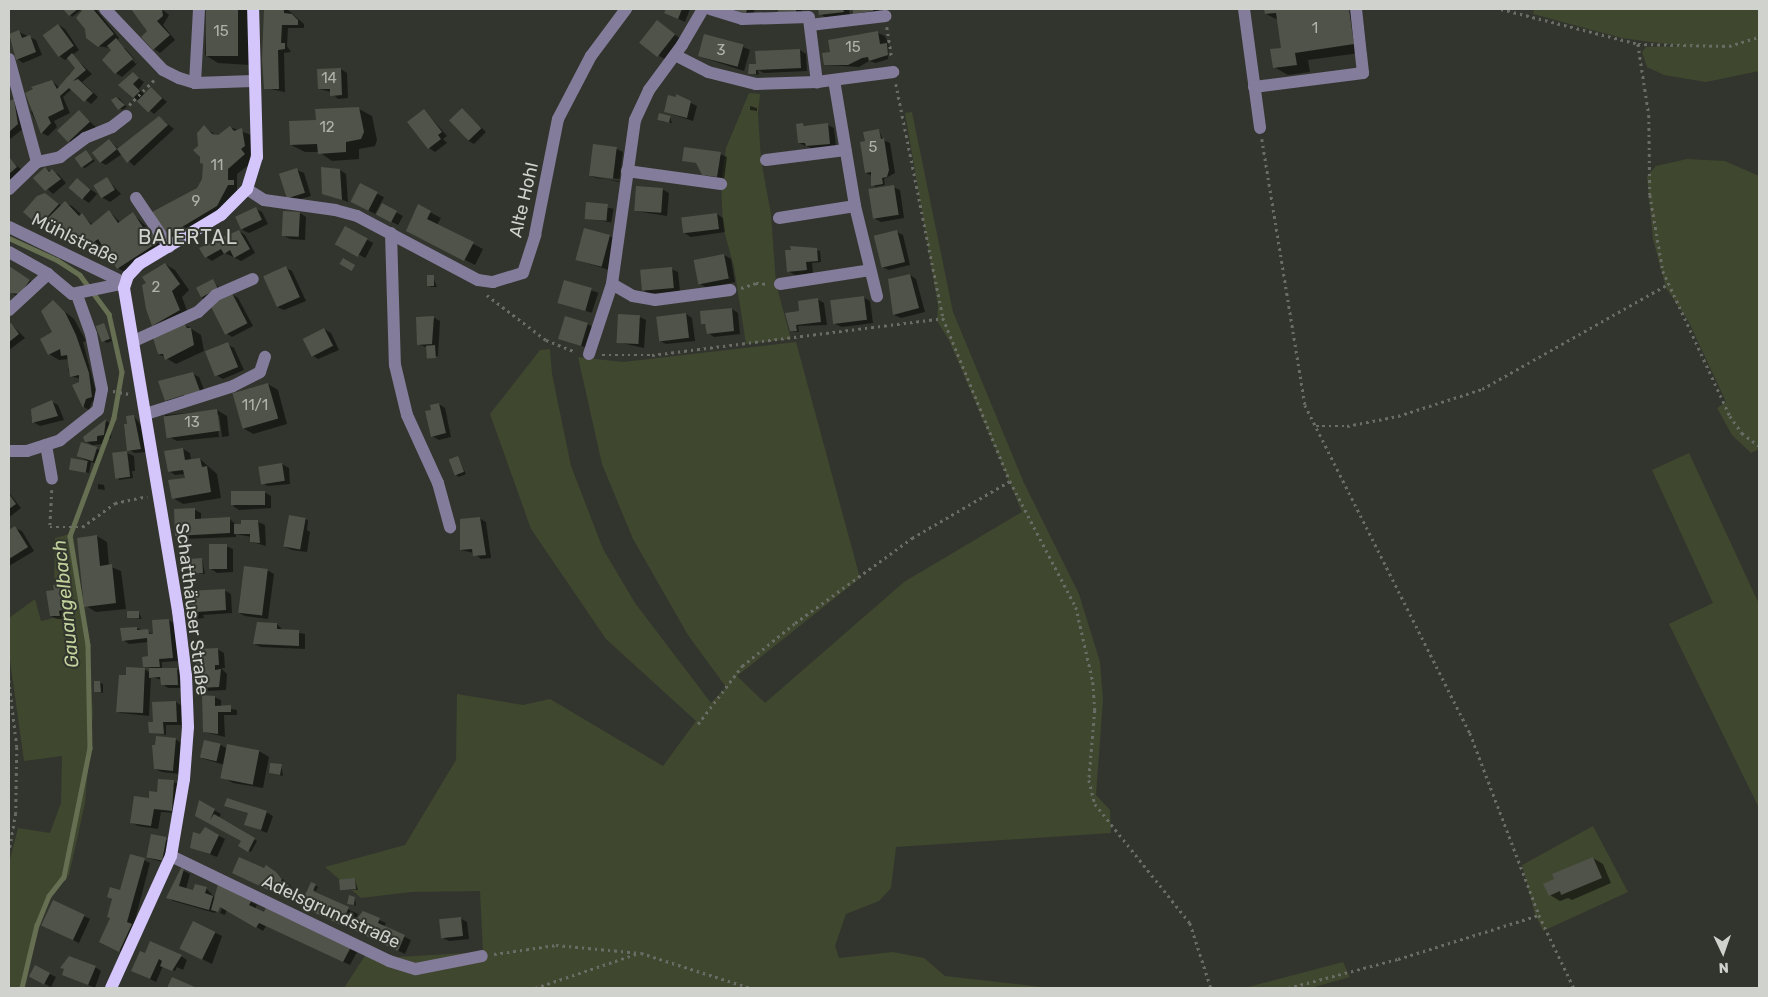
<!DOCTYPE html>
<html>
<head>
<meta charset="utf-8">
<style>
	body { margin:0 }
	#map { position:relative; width:1768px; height:997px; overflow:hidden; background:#32352d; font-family:Rubik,sans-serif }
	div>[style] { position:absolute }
	.green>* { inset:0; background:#3f472f }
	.shadow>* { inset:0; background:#0007; transform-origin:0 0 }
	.stream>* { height:4.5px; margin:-2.25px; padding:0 2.25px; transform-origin:2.25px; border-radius:2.25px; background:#666f52 }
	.building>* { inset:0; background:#505349; transform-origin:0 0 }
	.path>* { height:2.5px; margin-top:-1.25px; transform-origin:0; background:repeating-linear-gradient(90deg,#6a6d66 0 2.5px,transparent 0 6.5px) }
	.minor>* { height:12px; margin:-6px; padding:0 6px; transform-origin:6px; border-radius:6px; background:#847c9b }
	.major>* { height:12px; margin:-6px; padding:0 6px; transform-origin:6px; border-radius:6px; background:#d4c6fa }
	span { translate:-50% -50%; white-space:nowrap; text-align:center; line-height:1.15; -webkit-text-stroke:4px #32352d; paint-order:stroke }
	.number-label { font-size:15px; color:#b0b2ac }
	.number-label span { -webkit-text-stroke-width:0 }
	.street-label { font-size:18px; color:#d0d2cd }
	.water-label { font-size:19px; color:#c0d19b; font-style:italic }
	.quarter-label { font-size:20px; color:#d0d2cd; letter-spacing:1px }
	.frame { position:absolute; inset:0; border:10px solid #d0d2cd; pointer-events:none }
	.north { position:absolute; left:1698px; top:927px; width:50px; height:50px; -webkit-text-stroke:4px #32352d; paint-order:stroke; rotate:177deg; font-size:14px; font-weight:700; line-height:20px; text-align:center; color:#d0d2cd }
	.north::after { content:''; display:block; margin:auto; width:18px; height:22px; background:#d0d2cd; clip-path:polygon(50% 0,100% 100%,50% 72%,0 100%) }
</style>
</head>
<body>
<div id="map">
	<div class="green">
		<i style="clip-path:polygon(1534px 9px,1759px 9px,1759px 71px,1706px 82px,1664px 75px,1647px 67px,1642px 52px,1646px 47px,1681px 46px,1622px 38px,1533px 14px)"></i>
		<i style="clip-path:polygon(749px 93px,760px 94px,758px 113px,761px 160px,771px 214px,776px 284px,791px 339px,746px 344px,734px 267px,723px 227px,721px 184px,726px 148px)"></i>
		<i style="clip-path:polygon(912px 112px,953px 312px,1024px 483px,1079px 594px,1100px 662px,1103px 700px,1096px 795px,1110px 810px,1111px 833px,896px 847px,891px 888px,879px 901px,846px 914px,835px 946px,839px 958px,893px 952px,924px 958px,945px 976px,1051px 988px,344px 988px,370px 948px,397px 957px,483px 952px,480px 891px,411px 892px,361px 898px,325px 867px,405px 845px,456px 760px,457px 694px,523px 705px,550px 699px,663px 766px,696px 721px,606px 639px,531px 529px,490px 414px,540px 350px,550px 349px,552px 374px,571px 466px,603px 549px,635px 603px,711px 703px,726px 687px,688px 635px,633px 539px,602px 464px,578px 357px,623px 362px,796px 342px,860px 578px,737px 676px,765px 703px,904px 582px,1022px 512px,949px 340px,937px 321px,938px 305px,905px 113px)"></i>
		<i style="clip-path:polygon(1687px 159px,1725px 161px,1759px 176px,1759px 449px,1751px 453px,1732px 435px,1717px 408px,1726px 402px,1689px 322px,1666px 288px,1653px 239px,1647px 176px,1656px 166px)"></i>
		<i style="clip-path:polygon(1689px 453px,1759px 604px,1758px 806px,1669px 624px,1713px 603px,1652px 470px)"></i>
		<i style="clip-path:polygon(73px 533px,87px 630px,93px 713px,85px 803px,69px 875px,47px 895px,35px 925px,21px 988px,9px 988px,9px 863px,18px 828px,50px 833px,61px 803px,62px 756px,24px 761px,9px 653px,9px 618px,35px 599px,41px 621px,71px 614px,66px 581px,54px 579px,55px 538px)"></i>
		<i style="clip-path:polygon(1593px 826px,1628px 892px,1543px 931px,1535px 914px,1522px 865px)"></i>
		<i style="clip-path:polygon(1343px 962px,1350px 977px,1311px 988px,1244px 988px)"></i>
	</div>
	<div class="shadow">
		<i style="clip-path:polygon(65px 9px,82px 9px,72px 17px)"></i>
		<i style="clip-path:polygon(evenodd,86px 9px,96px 9px,119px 38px,117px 40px,121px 46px,138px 63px,122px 77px,116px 73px,115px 49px,98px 46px,78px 18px,86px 9px,122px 48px,125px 48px,138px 63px,136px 64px,122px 48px)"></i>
		<i style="clip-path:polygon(133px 9px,162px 9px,169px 15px,163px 25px,175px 40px,160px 53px,154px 49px,148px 31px)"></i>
		<i style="clip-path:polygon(207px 9px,252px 9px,249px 65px,218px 63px,205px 55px)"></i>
		<i style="clip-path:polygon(265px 9px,287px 9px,304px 24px,304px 28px,288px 28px,287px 46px,291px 52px,284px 53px,285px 92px,265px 88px,263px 59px)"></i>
		<i style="clip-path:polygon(667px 9px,690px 9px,685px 22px,666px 13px)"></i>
		<i style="clip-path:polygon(725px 9px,755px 9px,752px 16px)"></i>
		<i style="clip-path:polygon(779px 9px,802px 9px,802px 17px,780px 14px)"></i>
		<i style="clip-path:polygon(820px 9px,854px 9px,849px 9px,850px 15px,827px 18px,820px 14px)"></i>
		<i style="clip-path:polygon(854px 9px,879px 9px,879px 14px,854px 13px)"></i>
		<i style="clip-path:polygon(1266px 9px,1362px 9px,1367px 52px,1308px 60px,1310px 72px,1288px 75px,1274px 67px,1282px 49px,1278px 20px,1266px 14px)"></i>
		<i style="clip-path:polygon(59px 25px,65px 29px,79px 50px,72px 55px,92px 74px,82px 82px,98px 97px,91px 104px,72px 89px,63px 97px,70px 113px,54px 121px,57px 127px,48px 136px,42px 133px,31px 112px,52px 81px,60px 88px,74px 82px,68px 75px,77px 68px,68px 58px,65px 60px,59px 56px)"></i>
		<i style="clip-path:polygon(663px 26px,681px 39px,665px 59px,659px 56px)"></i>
		<i style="clip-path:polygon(19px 32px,36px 40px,42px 55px,23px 63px,17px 59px,9px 36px)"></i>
		<i style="clip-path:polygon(878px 33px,885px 36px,889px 46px,888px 59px,876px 63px,869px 61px,859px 67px,825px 65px,829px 54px)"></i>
		<i style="clip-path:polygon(743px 47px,750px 50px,744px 71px,698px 56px)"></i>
		<i style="clip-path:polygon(800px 50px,806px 54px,807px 71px,764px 73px,758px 70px,759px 75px,749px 73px,757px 65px)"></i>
		<i style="clip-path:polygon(341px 69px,347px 73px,348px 98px,338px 99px,331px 92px,319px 89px)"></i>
		<i style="clip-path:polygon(133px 74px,144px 82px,139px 89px,145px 95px,152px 89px,167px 102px,154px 114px,120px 85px)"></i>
		<i style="clip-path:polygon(677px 96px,697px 106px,693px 121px,665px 112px)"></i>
		<i style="clip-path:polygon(119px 98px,127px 107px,122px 110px,113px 100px)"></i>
		<i style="clip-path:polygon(14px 100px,24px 128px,9px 140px,9px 102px)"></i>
		<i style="clip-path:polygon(750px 106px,757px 108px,757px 111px,750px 110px)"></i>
		<i style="clip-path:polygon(359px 109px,372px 116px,377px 140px,375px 146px,359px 149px,359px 159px,332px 161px,319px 152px,305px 152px,291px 145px,317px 121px)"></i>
		<i style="clip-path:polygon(462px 109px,486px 132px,474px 144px,467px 140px)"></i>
		<i style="clip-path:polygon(425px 111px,447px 136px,443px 139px,447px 143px,435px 152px,429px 148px)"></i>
		<i style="clip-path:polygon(79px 112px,96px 127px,75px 145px,69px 141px)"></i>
		<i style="clip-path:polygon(159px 117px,174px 129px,134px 166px,122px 154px,106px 165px,100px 162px,109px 140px,119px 149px)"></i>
		<i style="clip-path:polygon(670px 117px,672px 123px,661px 121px)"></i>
		<i style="clip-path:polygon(803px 124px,806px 127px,828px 125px,834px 128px,836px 147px,813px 149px,799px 143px)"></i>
		<i style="clip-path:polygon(204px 127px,217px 136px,230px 127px,251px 135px,254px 152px,250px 155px,254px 161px,237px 174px,237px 194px,228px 211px,175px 239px,168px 235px,203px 181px,204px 163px,195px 150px,199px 146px)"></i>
		<i style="clip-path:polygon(879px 130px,883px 140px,890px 143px,895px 173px,884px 179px,885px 185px,875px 187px,872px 176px,866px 173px,866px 142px)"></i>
		<i style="clip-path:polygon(evenodd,617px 149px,623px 152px,619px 182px,590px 176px,617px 149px,595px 176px,619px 179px,619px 181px,595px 178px,595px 176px)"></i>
		<i style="clip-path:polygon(86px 152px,95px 161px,85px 168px,82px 167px)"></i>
		<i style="clip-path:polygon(720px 154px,727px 157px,724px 180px,710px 178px,703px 174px,698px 163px,683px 160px)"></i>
		<i style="clip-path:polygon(10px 160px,23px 171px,9px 183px,9px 161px)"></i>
		<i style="clip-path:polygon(45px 169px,58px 174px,66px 183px,53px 194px,35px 178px)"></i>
		<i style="clip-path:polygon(297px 170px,304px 173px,311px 196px,294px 201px,288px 198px)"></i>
		<i style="clip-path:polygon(340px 170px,346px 174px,348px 202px,323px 193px)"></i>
		<i style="clip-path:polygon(77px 179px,97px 194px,89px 203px,83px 199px)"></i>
		<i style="clip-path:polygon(107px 179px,121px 194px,110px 202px,103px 198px)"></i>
		<i style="left:361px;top:185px;width:26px;height:19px;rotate:28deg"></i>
		<i style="clip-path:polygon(893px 187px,900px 190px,904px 218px,881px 222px,874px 218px)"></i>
		<i style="clip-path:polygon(662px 189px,669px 193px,667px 216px,635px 211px)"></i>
		<i style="clip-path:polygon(45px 194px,62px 206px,65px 203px,72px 206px,93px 225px,109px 211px,120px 222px,133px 214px,166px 245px,124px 272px,118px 268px,102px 244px,91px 253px,51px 223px,46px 228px,40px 225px)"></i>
		<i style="left:587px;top:204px;width:27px;height:14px;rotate:10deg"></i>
		<i style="clip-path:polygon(382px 205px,403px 216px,398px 225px,384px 218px)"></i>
		<i style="clip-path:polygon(418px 206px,441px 218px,437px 225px,483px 249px,475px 265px,418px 236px)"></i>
		<i style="clip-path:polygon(256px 209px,262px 212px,268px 224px,249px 233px,242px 230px)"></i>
		<i style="clip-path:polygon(300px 213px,306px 217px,305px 240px,290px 239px,284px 236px)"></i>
		<i style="clip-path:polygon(717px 214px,723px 218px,725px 232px,691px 237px,684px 233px)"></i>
		<i style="left:345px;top:228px;width:32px;height:17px;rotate:28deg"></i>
		<i style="clip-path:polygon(239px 231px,245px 235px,255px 253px,241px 261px,225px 253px,212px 261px,206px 257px)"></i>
		<i style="clip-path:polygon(897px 232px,903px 235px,910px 265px,889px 270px,882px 267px)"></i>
		<i style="clip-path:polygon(610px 236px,616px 240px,609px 270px,577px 260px)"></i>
		<i style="clip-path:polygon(799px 247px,820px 251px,821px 262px,812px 263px,813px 273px,795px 275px,788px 271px,786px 251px)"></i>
		<i style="clip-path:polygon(724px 255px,731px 259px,735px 282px,707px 288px,700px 284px)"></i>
		<i style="clip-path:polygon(165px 264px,175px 270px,189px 290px,182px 297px,189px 316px,163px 331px,154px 325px,143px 286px)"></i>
		<i style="clip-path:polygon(9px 267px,36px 284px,19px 297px,9px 292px)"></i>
		<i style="clip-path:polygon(286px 268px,292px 271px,306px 301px,284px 310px,277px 307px)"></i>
		<i style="clip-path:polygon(671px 269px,678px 272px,680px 291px,649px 294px,643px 290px)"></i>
		<i style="clip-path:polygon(910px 275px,916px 279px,925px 312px,901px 318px,894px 315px)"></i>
		<i style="clip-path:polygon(433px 277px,437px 287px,431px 287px,429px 286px)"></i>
		<i style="clip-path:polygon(213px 281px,224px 293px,209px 301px,202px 298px)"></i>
		<i style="left:565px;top:282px;width:35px;height:21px;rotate:18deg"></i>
		<i style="clip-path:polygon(232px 294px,238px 298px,253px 326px,232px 337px,226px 333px)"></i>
		<i style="clip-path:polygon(863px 297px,870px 301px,873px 323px,842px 327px,835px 324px)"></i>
		<i style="clip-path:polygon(817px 299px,824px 303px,827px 325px,798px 326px,799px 332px,791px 331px,799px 312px)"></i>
		<i style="clip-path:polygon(53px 302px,74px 319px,86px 341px,83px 342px,98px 400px,92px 402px,89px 410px,84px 407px,75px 389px,80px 379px,71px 376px,68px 369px,72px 368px,69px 359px,59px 360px,49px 354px,54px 332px)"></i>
		<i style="clip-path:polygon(732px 309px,738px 313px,740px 334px,714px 337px,708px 333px,707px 326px,702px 323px)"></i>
		<i style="clip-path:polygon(686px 314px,692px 318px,695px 341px,666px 344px,660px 341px)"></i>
		<i style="clip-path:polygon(433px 317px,440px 321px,438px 356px,429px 358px,428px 348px,418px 344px)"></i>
		<i style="clip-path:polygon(640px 317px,646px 320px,644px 348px,617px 342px)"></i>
		<i style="clip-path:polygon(11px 324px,25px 338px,9px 350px,9px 326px)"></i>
		<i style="clip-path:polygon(184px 324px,201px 335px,204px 351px,176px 364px,159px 354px)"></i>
		<i style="clip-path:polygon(588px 324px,594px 328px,588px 348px,560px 339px)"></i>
		<i style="clip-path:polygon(104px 325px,112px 341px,107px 343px,104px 341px)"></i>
		<i style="clip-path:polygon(324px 329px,331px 333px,339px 350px,318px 359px,312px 355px)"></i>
		<i style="clip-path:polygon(227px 344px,234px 348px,244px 370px,223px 379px,216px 375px)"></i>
		<i style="clip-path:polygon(193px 374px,199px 377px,207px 397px,173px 404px,166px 401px,159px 382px)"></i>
		<i style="clip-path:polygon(268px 384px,278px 390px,287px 424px,253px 434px,243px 428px)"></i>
		<i style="clip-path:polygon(52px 402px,58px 405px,64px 420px,40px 426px,33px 422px,31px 417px)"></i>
		<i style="clip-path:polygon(439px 404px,445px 408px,451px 437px,439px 440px,432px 436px,432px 411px)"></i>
		<i style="clip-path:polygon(217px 410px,227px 416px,229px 436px,222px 437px,219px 415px,217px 415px,219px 437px,177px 441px,167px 436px,165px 415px)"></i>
		<i style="clip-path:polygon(134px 416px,143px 428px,146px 452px,135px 453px,129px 450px)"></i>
		<i style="clip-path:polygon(106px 421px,112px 424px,111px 438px,104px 439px,103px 444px,92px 445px,86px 441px,85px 438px)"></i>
		<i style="clip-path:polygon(96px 448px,102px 452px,98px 464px,91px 462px,89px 473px,71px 469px,72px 460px,89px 462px,78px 456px)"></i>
		<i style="clip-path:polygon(183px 449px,190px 453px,191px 460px,200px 459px,217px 474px,221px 498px,183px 504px,173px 498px,186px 479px,185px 474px,175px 475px,169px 471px)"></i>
		<i style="clip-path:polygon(127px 453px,134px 456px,135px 471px,132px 471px,133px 478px,119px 480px,113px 454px)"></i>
		<i style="clip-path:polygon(458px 458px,466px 474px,459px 477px,456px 475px)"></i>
		<i style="clip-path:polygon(282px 464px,289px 468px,290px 484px,268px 486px,262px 483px)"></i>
		<i style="clip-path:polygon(98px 484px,104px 485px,105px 490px,98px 489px)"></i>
		<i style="clip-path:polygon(264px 492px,271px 496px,271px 508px,239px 510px,233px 506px)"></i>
		<i style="clip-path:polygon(9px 493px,21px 508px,11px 516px,9px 515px)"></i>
		<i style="clip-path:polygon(195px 510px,201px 513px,201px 520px,229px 518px,236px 525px,258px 522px,265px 525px,266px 546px,252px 542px,251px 537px,236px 534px,236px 537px,183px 539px,177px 535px)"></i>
		<i style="clip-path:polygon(479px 518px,486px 522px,491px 558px,481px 559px,474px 553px,461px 550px)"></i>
		<i style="clip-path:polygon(305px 519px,308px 520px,307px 530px,310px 532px,307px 552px,292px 550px,285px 547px)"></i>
		<i style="clip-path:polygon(15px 528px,22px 531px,34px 551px,9px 566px,9px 532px)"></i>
		<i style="clip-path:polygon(97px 536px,107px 542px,109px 566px,121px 571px,126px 609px,96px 612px,86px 606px)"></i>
		<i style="clip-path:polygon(226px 546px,233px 549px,233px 572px,217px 573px,211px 569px)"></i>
		<i style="clip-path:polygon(202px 559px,205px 574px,190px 573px)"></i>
		<i style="clip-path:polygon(267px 570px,274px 574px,268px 619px,245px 616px,239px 613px)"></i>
		<i style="clip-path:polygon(64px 584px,70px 588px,74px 613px,65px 614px,66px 619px,57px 619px,51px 616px,56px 591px)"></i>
		<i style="clip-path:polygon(224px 590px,231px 594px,232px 613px,203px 615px,204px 618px,195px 619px,188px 615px)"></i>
		<i style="clip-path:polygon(139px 613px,142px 619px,128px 617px)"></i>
		<i style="clip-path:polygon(169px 620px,175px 624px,179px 661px,162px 662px,162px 669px,177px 669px,183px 673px,184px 688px,168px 688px,162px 684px,162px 680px,151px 677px,149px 716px,120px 713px,117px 711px,127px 676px,144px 669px,151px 673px,151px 668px,144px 666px,150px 658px,148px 642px,129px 644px,123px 640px,137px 628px,155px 635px)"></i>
		<i style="clip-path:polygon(277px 624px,283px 630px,305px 634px,305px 649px,261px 647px,254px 644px)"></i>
		<i style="clip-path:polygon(217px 649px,224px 653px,225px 668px,221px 668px,227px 674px,226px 690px,206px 691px,199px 687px)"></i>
		<i style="clip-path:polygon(100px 683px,103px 684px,103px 693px,95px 691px)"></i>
		<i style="clip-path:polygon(214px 697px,221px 700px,221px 707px,237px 710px,237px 715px,224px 715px,225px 737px,204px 732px)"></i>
		<i style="clip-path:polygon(176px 702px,182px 706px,183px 725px,166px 725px,166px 735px,150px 732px)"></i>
		<i style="clip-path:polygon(175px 739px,182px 743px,179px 774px,162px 772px,155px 769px)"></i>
		<i style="clip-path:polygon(221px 745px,228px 749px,228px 746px,259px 751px,269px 757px,263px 788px,233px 783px,223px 777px,225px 765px,201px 758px)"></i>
		<i style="clip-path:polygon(281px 766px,283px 776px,270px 773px)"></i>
		<i style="clip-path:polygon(159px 781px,177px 783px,179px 813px,161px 812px,158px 829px,138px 826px,131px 822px,150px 800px,162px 793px)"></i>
		<i style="clip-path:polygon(200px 802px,221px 814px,219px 818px,257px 841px,251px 852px,240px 846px,242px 841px,196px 815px)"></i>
		<i style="clip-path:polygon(266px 812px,273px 816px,267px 833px,246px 824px,249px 813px)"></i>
		<i style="clip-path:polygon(205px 828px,225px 839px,217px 857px,191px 847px)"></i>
		<i style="clip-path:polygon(152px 835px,173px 842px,169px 864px,148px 858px)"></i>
		<i style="clip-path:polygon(1593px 858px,1603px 864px,1611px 883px,1572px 900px,1568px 898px,1560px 901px,1550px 895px)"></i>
		<i style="clip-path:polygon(144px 860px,150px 863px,126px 954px,107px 945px,113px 900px,108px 897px,121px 891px)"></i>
		<i style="clip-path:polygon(182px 870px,190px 874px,186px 889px,194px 892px,206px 888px,215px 898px,219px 886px,257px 905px,255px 909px,357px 952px,350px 965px,266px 926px,263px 931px,227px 909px,225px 915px,220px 913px,224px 902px,215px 913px,173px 901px,167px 897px)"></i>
		<i style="clip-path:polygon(265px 870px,273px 870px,295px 890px,290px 900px,240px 876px)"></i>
		<i style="clip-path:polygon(355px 879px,358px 890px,341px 889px)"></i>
		<i style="clip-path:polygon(311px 883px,318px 887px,316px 891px,310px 888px,310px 891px,358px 914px,355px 921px,379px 920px,386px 923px,384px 927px,411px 940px,405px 954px,301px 906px)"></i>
		<i style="clip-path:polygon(355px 898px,356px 906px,348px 903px)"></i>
		<i style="clip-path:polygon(84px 916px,90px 919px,79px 943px,49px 928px)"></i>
		<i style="clip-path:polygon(460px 918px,467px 922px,469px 939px,449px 941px,443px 938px)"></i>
		<i style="clip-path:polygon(194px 922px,222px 936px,212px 964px,188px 952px)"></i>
		<i style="clip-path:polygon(145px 955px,181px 956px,187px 960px,183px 970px,177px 967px,175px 971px,163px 966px,156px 982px,139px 974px)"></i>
		<i style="clip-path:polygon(95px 967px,101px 971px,95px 988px,64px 974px)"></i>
		<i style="clip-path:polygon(50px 974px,56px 977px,51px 987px,37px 980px)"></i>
	</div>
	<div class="stream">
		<i style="left:9px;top:238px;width:53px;rotate:24.6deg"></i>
		<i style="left:57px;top:260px;width:27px;rotate:33deg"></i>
		<i style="left:80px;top:275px;width:49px;rotate:53.4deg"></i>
		<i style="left:109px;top:314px;width:59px;rotate:77.4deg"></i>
		<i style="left:122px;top:372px;width:47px;rotate:99.9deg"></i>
		<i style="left:114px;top:418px;width:126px;rotate:110.4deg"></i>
		<i style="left:70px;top:536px;width:110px;rotate:80.6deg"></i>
		<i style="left:88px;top:645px;width:103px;rotate:88.9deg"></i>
		<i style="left:90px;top:748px;width:132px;rotate:101.4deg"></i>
		<i style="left:64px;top:877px;width:24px;rotate:128deg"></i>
		<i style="left:49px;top:896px;width:31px;rotate:112deg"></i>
		<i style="left:37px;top:925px;width:65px;rotate:103.4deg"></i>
	</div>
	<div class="building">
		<i style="clip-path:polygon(63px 9px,78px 9px,69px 16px)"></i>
		<i style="clip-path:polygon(83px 9px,93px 9px,114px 34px,98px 47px,86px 38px,85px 29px,76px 18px)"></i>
		<i style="clip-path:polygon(131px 9px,162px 9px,163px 16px,157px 21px,170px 35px,153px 50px,141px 37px,147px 31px)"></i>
		<i style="left:206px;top:9px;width:32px;height:47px"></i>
		<i style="clip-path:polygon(264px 9px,284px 9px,284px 13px,292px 14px,298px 20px,298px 25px,282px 25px,281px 43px,285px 43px,285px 49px,278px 50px,279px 89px,264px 89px,262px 59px)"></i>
		<i style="clip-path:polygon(666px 9px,682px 9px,678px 19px,664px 13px)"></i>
		<i style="clip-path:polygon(731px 9px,747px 9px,746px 14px)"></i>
		<i style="clip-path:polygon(778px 9px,796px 9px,796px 14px,778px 15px)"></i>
		<i style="clip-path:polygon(818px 9px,843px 9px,844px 12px,819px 15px)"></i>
		<i style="clip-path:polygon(853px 9px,873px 9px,873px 11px,853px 14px)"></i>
		<i style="clip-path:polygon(1264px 9px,1349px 9px,1354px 44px,1295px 53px,1297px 65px,1273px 68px,1270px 49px,1281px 48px,1276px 13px,1265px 14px)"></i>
		<i style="left:657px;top:20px;width:23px;height:29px;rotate:38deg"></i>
		<i style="left:58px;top:24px;width:27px;height:19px;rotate:54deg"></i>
		<i style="clip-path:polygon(19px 30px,22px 38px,30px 35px,36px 52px,16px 60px,9px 34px)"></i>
		<i style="clip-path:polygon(878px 31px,880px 44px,887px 43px,888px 55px,869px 61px,868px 57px,862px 58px,848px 65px,824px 65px,822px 53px,830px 52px,828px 40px)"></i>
		<i style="left:704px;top:34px;width:41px;height:23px;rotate:15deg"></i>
		<i style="clip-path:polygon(116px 38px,133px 59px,115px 74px,102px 60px,111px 50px,107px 46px)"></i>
		<i style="clip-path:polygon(800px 49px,801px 68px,756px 70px,756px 74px,748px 74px,749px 64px,756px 64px,755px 51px)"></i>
		<i style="clip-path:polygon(72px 53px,86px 70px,73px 81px,78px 79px,93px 93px,84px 102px,69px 88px,60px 96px,64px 109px,48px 117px,51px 123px,41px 134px,25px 93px,33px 89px,31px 87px,52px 80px,57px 89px,75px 68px,67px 58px)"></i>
		<i style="clip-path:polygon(341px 68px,342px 95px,330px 96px,330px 89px,318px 89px,317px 69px)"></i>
		<i style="clip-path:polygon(133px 72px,139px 78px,133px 84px,140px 91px,133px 98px,118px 85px)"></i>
		<i style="left:151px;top:87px;width:16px;height:20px;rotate:45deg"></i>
		<i style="clip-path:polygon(676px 94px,691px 101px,687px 118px,664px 112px,668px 95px,676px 97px)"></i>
		<i style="clip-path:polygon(116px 97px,125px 105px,118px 110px,111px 100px)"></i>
		<i style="clip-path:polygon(14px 99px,18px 124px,9px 132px,9px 101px)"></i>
		<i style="clip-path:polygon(359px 107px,364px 132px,361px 139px,346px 142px,346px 152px,318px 154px,317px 144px,290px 145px,289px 121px,316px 120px,315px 109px)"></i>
		<i style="left:462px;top:108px;width:28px;height:18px;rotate:46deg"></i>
		<i style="clip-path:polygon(424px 109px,442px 132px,438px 135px,441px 139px,428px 149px,407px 122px)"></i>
		<i style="left:79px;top:110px;width:16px;height:30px;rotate:47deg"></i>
		<i style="left:659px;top:113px;width:12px;height:7px;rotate:14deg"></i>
		<i style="clip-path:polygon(159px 116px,168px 125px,127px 163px,117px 149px)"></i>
		<i style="clip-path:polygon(803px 123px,804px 126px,828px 123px,830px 144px,806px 146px,805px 143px,798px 143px,796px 124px)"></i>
		<i style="clip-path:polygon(204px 125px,212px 134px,218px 135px,230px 126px,234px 131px,242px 128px,245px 146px,241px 149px,245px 154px,228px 169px,228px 180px,234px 180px,234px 185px,228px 185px,217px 206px,167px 236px,152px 212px,197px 188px,202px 179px,203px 164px,200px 163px,200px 157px,193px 150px,198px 146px,197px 133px)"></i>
		<i style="clip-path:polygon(879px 129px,881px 139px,884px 138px,889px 170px,887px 177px,882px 178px,883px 184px,871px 186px,871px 172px,865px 173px,860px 142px,865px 141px,863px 132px)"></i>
		<i style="left:109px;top:139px;width:13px;height:22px;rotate:51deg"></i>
		<i style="left:593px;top:144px;width:24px;height:32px;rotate:7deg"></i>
		<i style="clip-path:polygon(684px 147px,721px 152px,717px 177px,702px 175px,696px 163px,682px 161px)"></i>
		<i style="left:86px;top:150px;width:12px;height:14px;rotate:55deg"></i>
		<i style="clip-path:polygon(10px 158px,17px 167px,9px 174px,9px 160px)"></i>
		<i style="clip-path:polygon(45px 167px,49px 172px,52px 169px,61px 179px,45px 191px,33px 178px)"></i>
		<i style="clip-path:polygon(321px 167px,340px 169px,342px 200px,322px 194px)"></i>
		<i style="left:297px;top:168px;width:26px;height:19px;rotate:72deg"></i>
		<i style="left:107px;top:177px;width:15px;height:16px;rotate:58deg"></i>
		<i style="left:77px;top:178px;width:18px;height:13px;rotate:41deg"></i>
		<i style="left:360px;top:183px;width:20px;height:21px;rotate:27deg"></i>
		<i style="left:894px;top:185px;width:30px;height:26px;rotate:81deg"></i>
		<i style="left:636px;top:186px;width:27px;height:25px;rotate:4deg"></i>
		<i style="clip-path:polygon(45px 193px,59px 204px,39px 226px,23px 212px,37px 196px)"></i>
		<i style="clip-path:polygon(65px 201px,79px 216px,82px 213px,91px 225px,109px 210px,118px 223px,133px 212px,146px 232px,152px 228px,160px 241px,117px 269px,98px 239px,84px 250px,65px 231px,62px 234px,46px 220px)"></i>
		<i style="left:586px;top:202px;width:22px;height:17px;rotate:5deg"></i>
		<i style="left:382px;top:203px;width:17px;height:13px;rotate:28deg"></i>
		<i style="clip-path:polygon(418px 204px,431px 211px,427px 219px,474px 242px,464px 261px,406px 231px)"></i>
		<i style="left:256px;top:207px;width:14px;height:23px;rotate:65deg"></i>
		<i style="left:283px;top:211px;width:17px;height:25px;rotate:3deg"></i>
		<i style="left:717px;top:213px;width:16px;height:36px;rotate:83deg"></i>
		<i style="left:345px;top:226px;width:26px;height:21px;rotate:29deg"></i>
		<i style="left:584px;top:228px;width:27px;height:33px;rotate:15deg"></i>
		<i style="clip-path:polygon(239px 230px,250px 249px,234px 258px,230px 250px,224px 254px,221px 249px,205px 258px,199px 248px)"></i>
		<i style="left:897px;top:230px;width:33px;height:24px;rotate:76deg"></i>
		<i style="clip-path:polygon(790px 246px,817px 248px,818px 261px,806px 262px,807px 270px,787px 272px,785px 250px,791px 250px)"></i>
		<i style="left:724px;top:254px;width:25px;height:31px;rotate:79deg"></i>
		<i style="left:343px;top:258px;width:14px;height:7px;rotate:30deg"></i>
		<i style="clip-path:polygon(165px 263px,180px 284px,172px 291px,180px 310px,152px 326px,146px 309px,142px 285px,146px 283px,142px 277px)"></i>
		<i style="clip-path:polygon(9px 266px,30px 280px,20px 294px,9px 293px)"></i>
		<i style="left:286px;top:266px;width:34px;height:25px;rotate:66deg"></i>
		<i style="left:672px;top:267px;width:21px;height:32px;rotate:85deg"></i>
		<i style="clip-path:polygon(910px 274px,919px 308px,893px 315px,888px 279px)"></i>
		<i style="left:434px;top:275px;width:11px;height:7px;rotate:90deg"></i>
		<i style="left:213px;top:279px;width:11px;height:19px;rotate:63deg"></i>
		<i style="left:564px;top:280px;width:29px;height:24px;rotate:16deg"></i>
		<i style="left:232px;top:293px;width:34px;height:25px;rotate:63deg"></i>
		<i style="left:864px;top:296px;width:24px;height:34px;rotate:83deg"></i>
		<i style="clip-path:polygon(818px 298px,821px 322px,796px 325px,797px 331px,790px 331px,785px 313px,799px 311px,798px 301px)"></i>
		<i style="clip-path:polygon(53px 300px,65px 312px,76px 335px,89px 373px,92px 397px,86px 399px,83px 408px,72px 385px,79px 382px,79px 375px,70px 377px,67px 355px,61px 356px,60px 349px,48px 355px,40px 339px,52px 332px,41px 311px)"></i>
		<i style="clip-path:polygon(732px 308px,734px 331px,707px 334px,705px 324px,701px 324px,700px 311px)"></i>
		<i style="left:686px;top:313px;width:25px;height:30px;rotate:83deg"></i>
		<i style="left:618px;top:314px;width:22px;height:29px;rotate:3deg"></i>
		<i style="clip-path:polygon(434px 316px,432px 344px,417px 345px,416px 317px)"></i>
		<i style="left:565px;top:316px;width:24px;height:24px;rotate:17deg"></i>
		<i style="clip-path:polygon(184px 322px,187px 328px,191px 328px,194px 345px,165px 360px,163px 354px,158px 354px,153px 338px)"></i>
		<i style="clip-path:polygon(11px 323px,19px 334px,9px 342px,9px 324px)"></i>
		<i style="left:104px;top:323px;width:17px;height:9px;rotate:69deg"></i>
		<i style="left:324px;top:328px;width:20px;height:24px;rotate:63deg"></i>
		<i style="left:228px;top:342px;width:27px;height:25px;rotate:68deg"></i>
		<i style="left:435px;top:345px;width:13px;height:9px;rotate:86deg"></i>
		<i style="clip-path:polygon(193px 372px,201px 394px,186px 399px,184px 395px,165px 401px,158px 381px)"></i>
		<i style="left:268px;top:383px;width:37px;height:37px;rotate:74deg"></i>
		<i style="clip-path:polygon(52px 400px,58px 416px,32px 423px,31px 409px)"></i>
		<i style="clip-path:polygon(439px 403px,446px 433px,431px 437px,425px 411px,431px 410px,430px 405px)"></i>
		<i style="left:217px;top:409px;width:22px;height:54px;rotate:82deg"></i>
		<i style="clip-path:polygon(134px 415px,141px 449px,127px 451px,124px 424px,127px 424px,126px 416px)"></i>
		<i style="clip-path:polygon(106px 419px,104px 435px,97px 436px,97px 441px,85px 442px,83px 437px)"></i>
		<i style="left:81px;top:442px;width:17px;height:15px;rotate:17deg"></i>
		<i style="clip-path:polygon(183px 448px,185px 460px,200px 458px,202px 467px,207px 466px,211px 492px,172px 499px,168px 480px,185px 478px,183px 470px,168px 472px,164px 451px)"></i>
		<i style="left:127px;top:451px;width:26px;height:15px;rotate:83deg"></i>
		<i style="left:458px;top:456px;width:17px;height:10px;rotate:69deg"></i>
		<i style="left:71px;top:458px;width:17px;height:12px;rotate:10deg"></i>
		<i style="left:282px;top:463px;width:18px;height:24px;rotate:81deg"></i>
		<i style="left:265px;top:491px;width:14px;height:34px;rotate:90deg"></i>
		<i style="clip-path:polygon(9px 494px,16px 504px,9px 509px)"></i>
		<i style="clip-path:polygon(195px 508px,195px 519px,230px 517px,230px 533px,175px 536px,174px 509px)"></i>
		<i style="left:289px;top:515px;width:17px;height:32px;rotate:10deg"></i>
		<i style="clip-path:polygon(480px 517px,486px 555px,473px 556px,472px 549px,460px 550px,460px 519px)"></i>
		<i style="clip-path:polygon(241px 520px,258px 520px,260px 543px,250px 542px,250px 534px,234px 534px,234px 524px,241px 524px)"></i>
		<i style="clip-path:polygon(15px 526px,28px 547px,9px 559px,9px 530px)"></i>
		<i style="clip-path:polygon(97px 535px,100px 566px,112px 564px,116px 603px,84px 607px,77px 538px)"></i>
		<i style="left:227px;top:544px;width:25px;height:18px;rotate:90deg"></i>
		<i style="left:202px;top:558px;width:15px;height:14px;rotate:86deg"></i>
		<i style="left:244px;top:566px;width:24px;height:47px;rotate:7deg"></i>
		<i style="clip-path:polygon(64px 583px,68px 609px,59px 611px,60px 616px,50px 616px,46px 591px,54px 590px,53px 585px)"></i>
		<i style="clip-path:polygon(225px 589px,226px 610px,197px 612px,198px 615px,187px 616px,186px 591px)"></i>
		<i style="left:127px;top:611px;width:12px;height:7px"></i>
		<i style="clip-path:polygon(169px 619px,173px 658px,159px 659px,160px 667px,143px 667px,142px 657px,148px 656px,147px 638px,122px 641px,120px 628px,137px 627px,137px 630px,148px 629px,149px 634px,153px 634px,152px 620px)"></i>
		<i style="clip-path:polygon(257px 622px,277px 623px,277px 629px,299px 630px,299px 646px,253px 644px)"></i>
		<i style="clip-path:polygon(218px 648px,219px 665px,215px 665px,215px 670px,221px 669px,219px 687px,198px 688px,195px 649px)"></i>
		<i style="clip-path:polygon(126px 667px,145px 668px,143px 713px,116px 712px,119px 675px,126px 675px)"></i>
		<i style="clip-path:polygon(149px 668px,177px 668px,178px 685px,161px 685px,160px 677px,149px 678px)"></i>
		<i style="clip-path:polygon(94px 681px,100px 681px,101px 692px,94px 692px)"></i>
		<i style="clip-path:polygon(202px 695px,215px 696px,215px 706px,231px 705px,231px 712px,218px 712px,218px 734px,203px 732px)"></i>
		<i style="clip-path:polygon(176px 701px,177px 722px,163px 722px,164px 734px,149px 733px,148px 722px,153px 722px,152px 702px)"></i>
		<i style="clip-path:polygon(156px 736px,176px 738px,173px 771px,154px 769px,152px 745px,155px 745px)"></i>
		<i style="left:204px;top:740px;width:17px;height:18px;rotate:13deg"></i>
		<i style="left:227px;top:744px;width:33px;height:35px;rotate:11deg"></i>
		<i style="clip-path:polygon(270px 763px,282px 764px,280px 775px,269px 773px)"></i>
		<i style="clip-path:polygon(158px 779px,174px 780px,172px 811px,154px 809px,151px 826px,130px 823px,134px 796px,149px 798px,149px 791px,157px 792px)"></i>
		<i style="clip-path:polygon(227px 798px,267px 811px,261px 830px,244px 825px,248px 813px,224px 806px)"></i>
		<i style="clip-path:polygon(199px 800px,215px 809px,210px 820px,214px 814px,255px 838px,248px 852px,238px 846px,241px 841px,195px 816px)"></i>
		<i style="clip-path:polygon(205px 827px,219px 835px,210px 854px,190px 848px,193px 832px,200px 834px)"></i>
		<i style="left:151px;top:834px;width:16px;height:24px;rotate:11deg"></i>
		<i style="clip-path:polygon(130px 854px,145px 858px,127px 922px,132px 924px,119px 952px,99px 942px,110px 918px,107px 917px,112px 899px,107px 897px,110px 887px,120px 890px)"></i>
		<i style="clip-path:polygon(239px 857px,264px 868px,266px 865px,276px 872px,282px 879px,281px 881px,289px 885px,283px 897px,232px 873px)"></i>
		<i style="clip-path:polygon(1593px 857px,1602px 878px,1561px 895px,1560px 891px,1549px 896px,1543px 884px,1554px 879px,1552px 874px)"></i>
		<i style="clip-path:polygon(181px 868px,184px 869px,179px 886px,193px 890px,195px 884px,207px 887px,205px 893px,213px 896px,209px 910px,166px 898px)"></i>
		<i style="left:355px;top:878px;width:11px;height:16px;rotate:85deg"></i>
		<i style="clip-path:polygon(311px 882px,316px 884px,313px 891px,349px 907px,341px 925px,300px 906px)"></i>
		<i style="clip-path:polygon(218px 884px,252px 900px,249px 905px,264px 912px,266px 907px,351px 947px,343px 962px,259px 923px,256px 928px,220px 907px,218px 912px,211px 910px)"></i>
		<i style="clip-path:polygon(349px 895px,355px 897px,354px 905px,347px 904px)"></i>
		<i style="left:53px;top:900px;width:35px;height:28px;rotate:25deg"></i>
		<i style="clip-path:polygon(363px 911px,380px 918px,378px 923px,405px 935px,398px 951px,349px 928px)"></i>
		<i style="left:461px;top:917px;width:19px;height:22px;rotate:84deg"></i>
		<i style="left:193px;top:921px;width:25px;height:31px;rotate:26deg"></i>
		<i style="clip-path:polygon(150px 941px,182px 955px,172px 971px,160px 966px,162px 961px,159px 959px,150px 979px,131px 971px,140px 951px,145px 953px)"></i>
		<i style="clip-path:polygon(69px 956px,96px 966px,88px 985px,62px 975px,64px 969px,60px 968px)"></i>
		<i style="left:35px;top:965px;width:17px;height:13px;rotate:28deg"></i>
		<i style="clip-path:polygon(172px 977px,197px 988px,167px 988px)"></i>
	</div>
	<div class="path">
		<i style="left:1501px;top:9px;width:141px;rotate:14.3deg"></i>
		<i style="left:1638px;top:44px;width:91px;rotate:1.3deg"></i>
		<i style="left:1729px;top:46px;width:31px;rotate:-17deg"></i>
		<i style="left:887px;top:27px;width:32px;rotate:81deg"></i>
		<i style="left:1638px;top:44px;width:72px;rotate:81.2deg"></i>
		<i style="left:1649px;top:115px;width:80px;rotate:89.3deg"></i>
		<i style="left:1650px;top:195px;width:77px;rotate:80.3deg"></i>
		<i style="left:1663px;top:271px;width:160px;rotate:65.2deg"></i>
		<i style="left:1730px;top:416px;width:21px;rotate:55deg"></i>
		<i style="left:1742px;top:433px;width:21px;rotate:37deg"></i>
		<i style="left:896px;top:84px;width:239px;rotate:78.6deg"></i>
		<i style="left:943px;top:318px;width:176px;rotate:67.7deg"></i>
		<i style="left:1010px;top:481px;width:142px;rotate:62.4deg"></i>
		<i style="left:1076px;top:607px;width:77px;rotate:77.2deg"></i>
		<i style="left:1093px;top:682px;width:28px;rotate:86deg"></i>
		<i style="left:1095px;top:710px;width:70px;rotate:94.9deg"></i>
		<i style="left:1089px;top:780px;width:25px;rotate:76deg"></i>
		<i style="left:1095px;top:804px;width:152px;rotate:51.4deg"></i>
		<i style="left:1190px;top:923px;width:68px;rotate:72.1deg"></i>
		<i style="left:129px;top:105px;width:37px;rotate:-45deg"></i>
		<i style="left:1262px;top:139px;width:269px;rotate:80.8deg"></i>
		<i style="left:1305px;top:405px;width:367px;rotate:63.3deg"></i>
		<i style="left:1470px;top:733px;width:195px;rotate:69.2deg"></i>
		<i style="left:1539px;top:915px;width:81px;rotate:64.4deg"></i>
		<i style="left:741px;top:288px;width:16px;rotate:-18deg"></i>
		<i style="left:756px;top:283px;width:13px;rotate:4deg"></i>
		<i style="left:487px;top:295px;width:74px;rotate:37.3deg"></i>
		<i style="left:546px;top:340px;width:32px;rotate:22deg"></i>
		<i style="left:602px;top:355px;width:50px"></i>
		<i style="left:652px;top:355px;width:293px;rotate:-7.2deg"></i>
		<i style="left:113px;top:391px;width:17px;rotate:10deg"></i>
		<i style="left:1316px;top:426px;width:31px"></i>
		<i style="left:1347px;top:426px;width:52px;rotate:-11.1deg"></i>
		<i style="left:1398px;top:416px;width:88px;rotate:-17.8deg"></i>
		<i style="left:1482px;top:389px;width:214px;rotate:-29.4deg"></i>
		<i style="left:52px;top:490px;width:37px;rotate:93deg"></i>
		<i style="left:50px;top:527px;width:32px"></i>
		<i style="left:82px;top:527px;width:41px;rotate:-36deg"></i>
		<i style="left:115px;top:503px;width:33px;rotate:-12deg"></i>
		<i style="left:9px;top:680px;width:67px;rotate:83.2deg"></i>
		<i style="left:17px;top:747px;width:66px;rotate:90.9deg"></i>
		<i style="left:16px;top:813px;width:39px;rotate:100deg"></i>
		<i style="left:698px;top:724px;width:73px;rotate:-52.8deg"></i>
		<i style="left:742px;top:666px;width:68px;rotate:-39.1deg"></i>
		<i style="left:795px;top:623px;width:145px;rotate:-36deg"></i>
		<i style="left:912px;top:538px;width:113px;rotate:-30.2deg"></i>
		<i style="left:494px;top:954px;width:63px;rotate:-8.3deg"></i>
		<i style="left:556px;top:945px;width:85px;rotate:5.4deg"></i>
		<i style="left:641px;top:953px;width:115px;rotate:17.7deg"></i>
		<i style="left:535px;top:988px;width:110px;rotate:-18.6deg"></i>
		<i style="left:1288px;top:988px;width:114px;rotate:-14.8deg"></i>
		<i style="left:1398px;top:959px;width:148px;rotate:-17.3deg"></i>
	</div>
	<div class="minor">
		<i style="left:105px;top:9px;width:84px;rotate:46.4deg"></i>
		<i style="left:163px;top:70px;width:18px;rotate:27deg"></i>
		<i style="left:179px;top:78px;width:17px;rotate:17deg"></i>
		<i style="left:195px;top:83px;width:58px;rotate:-2deg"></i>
		<i style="left:703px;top:9px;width:42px;rotate:120.3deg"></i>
		<i style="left:682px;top:45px;width:56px;rotate:126.3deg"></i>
		<i style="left:649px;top:90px;width:33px;rotate:115deg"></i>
		<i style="left:635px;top:120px;width:166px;rotate:98deg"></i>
		<i style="left:612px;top:284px;width:24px;rotate:30deg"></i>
		<i style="left:633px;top:296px;width:22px;rotate:10deg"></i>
		<i style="left:655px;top:300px;width:76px;rotate:-7.6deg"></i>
		<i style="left:710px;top:9px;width:34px;rotate:17deg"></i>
		<i style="left:742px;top:19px;width:67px;rotate:-1.7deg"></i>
		<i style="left:1244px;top:9px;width:120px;rotate:82.3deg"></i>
		<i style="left:809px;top:19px;width:64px;rotate:82.8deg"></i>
		<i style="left:810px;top:25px;width:76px;rotate:-6.8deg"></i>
		<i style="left:675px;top:55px;width:37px;rotate:27deg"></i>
		<i style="left:708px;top:72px;width:49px;rotate:14deg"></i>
		<i style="left:756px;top:84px;width:61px;rotate:-1.9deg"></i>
		<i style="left:817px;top:82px;width:77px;rotate:-7.5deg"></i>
		<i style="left:9px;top:59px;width:107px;rotate:74.8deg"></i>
		<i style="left:37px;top:162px;width:39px;rotate:136deg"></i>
		<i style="left:834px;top:80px;width:128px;rotate:80.5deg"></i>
		<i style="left:855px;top:206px;width:93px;rotate:76.3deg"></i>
		<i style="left:195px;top:83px;width:74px;rotate:-86.9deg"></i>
		<i style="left:1254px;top:87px;width:110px;rotate:-7.3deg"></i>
		<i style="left:1363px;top:73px;width:64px;rotate:-96.2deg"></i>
		<i style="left:766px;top:160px;width:80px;rotate:-7.2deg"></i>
		<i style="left:37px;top:162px;width:24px;rotate:-12deg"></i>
		<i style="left:60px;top:157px;width:31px;rotate:-37deg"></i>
		<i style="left:85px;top:138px;width:29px;rotate:-22deg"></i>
		<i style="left:112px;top:127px;width:18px;rotate:-38deg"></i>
		<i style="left:627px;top:171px;width:95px;rotate:7.9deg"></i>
		<i style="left:247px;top:189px;width:20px;rotate:33deg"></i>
		<i style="left:264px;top:200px;width:72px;rotate:8deg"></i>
		<i style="left:335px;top:210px;width:23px;rotate:15deg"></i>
		<i style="left:357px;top:216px;width:137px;rotate:27.9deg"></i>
		<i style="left:478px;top:280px;width:15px;rotate:8deg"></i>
		<i style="left:493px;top:282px;width:31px;rotate:-17deg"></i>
		<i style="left:523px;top:273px;width:40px;rotate:-72deg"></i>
		<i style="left:535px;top:235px;width:118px;rotate:-78.8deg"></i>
		<i style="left:558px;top:119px;width:71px;rotate:-62.4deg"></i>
		<i style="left:591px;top:56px;width:59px;rotate:-53.3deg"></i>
		<i style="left:136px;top:198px;width:59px;rotate:56deg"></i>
		<i style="left:779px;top:218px;width:77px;rotate:-9deg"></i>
		<i style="left:9px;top:227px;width:129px;rotate:25.8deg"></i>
		<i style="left:391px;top:233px;width:132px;rotate:88.3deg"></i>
		<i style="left:395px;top:365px;width:51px;rotate:76.5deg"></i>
		<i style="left:407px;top:415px;width:75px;rotate:65.5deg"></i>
		<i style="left:438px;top:483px;width:46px;rotate:74.7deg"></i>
		<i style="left:9px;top:252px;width:45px;rotate:29.4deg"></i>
		<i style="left:48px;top:274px;width:31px;rotate:40deg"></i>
		<i style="left:72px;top:294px;width:54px;rotate:-11.7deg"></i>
		<i style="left:780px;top:284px;width:91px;rotate:-8.8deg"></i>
		<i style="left:9px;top:310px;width:53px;rotate:-42.7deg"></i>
		<i style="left:134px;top:341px;width:70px;rotate:-24.4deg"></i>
		<i style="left:198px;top:312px;width:25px;rotate:-43deg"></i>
		<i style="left:216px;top:295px;width:40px;rotate:-23.4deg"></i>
		<i style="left:589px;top:354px;width:74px;rotate:-71.8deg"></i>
		<i style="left:146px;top:414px;width:91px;rotate:-17.8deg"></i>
		<i style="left:233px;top:386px;width:30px;rotate:-27deg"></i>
		<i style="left:260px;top:372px;width:16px;rotate:-72deg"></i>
		<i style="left:46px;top:445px;width:34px;rotate:80deg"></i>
		<i style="left:9px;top:451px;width:18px"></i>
		<i style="left:27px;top:451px;width:35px;rotate:-18deg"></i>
		<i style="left:60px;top:440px;width:48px;rotate:-38.3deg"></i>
		<i style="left:98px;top:410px;width:21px;rotate:-79deg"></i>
		<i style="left:102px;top:389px;width:56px;rotate:-101.3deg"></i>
		<i style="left:91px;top:334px;width:41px;rotate:-109.7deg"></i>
		<i style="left:171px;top:856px;width:242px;rotate:25.7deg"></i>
		<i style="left:389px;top:961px;width:28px;rotate:17deg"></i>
		<i style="left:416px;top:969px;width:67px;rotate:-11.1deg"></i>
	</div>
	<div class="major">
		<i style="left:111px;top:988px;width:145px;rotate:-65.6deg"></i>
		<i style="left:171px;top:856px;width:78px;rotate:-80.4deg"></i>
		<i style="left:184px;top:779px;width:52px;rotate:-85.6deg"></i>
		<i style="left:188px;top:727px;width:51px;rotate:-92.2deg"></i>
		<i style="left:186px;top:676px;width:65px;rotate:-97deg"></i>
		<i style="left:178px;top:611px;width:327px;rotate:-99.5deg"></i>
		<i style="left:124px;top:288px;width:13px;rotate:-72deg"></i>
		<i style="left:128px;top:276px;width:16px;rotate:-47deg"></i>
		<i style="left:139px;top:264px;width:96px;rotate:-30.9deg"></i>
		<i style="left:221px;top:215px;width:37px;rotate:-45deg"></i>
		<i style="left:247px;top:189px;width:34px;rotate:-73deg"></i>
		<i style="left:257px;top:157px;width:148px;rotate:-91.5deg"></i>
	</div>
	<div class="number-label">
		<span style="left:1315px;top:29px">1</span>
		<span style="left:221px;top:32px">15</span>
		<span style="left:853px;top:48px">15</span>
		<span style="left:721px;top:51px">3</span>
		<span style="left:329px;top:79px">14</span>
		<span style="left:327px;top:128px">12</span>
		<span style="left:873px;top:148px">5</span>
		<span style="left:217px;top:166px">11</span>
		<span style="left:196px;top:202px">9</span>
		<span style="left:156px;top:288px">2</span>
		<span style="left:255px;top:406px">11/1</span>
		<span style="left:192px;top:423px">13</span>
	</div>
	<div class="street-label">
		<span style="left:524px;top:200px;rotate:-77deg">Alte Hohl</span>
		<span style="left:75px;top:239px;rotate:26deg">Mühlstraße</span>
		<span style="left:192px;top:609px;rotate:83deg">Schatthäuser Straße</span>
		<span style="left:331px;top:912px;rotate:25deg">Adelsgrundstraße</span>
	</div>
	<div class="water-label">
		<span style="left:66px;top:604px;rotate:-96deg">Gauangelbach</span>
	</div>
	<div class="quarter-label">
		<span style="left:188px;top:237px">BAIERTAL</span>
	</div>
	<div class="frame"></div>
	<div class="north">N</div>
</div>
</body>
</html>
